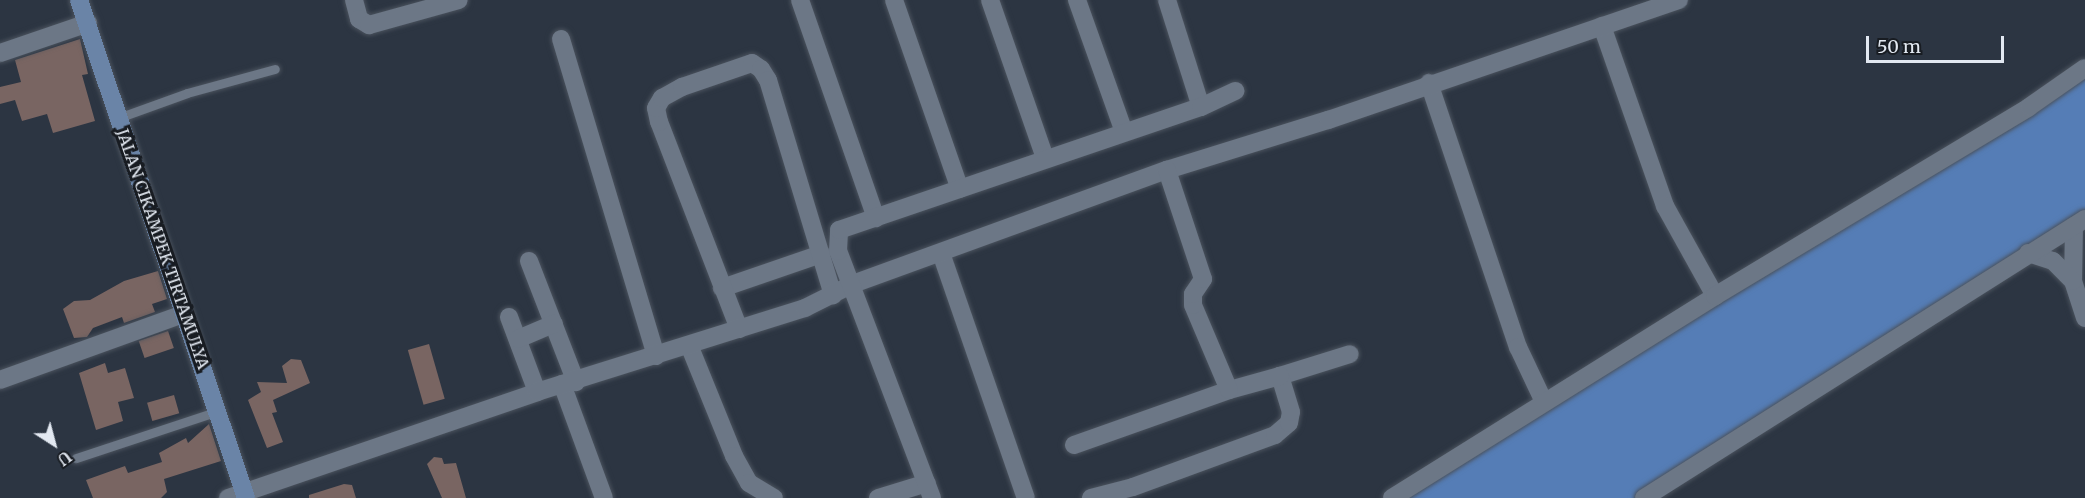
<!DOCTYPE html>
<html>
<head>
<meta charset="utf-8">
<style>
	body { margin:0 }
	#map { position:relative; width:2085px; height:498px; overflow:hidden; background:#2c3542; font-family:Merriweather,serif }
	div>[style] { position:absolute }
	.water>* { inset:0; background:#557db6 }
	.building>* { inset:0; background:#796562; transform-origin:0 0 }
	.roads { filter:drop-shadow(0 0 2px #4a525d) drop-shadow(0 0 2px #4a525d) }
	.lane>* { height:9px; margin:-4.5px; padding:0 4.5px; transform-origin:4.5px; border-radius:4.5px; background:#6c7786 }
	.street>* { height:18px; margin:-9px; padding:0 9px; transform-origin:9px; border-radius:9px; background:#6c7786 }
	.secondary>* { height:18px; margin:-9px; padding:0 9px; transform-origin:9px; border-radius:9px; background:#6a84a7 }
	span { translate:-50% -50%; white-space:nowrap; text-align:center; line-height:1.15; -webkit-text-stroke:6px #181c22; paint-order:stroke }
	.street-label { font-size:16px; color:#e2e8f1 }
	.north { position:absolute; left:24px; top:414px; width:60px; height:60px; -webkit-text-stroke:4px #181c22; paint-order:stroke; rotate:144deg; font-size:16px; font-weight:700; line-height:24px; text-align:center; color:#e2e8f1 }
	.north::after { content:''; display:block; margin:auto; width:21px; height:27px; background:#e2e8f1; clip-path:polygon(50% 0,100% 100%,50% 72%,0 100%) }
	.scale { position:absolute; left:1866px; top:36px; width:138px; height:27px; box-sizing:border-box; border:3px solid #e2e8f1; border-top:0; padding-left:8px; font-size:18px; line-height:21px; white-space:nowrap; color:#e2e8f1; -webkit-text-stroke:4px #181c22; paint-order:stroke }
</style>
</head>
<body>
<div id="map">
	<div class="water">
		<i style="clip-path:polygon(2085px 68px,2085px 219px,1644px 498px,1396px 498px)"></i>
	</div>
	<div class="building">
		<i style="clip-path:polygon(80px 39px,88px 74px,82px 75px,95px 121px,53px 133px,47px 114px,22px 121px,15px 100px,0 104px,0 87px,21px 82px,15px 60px)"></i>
		<i style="clip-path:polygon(158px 271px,167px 299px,152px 304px,155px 312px,124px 323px,122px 317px,93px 328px,87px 337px,74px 338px,63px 309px,74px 301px,90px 300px,124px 281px)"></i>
		<i style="left:168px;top:331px;width:18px;height:31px;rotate:71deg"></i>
		<i style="left:429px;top:344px;width:57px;height:22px;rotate:74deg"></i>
		<i style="clip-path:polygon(291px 359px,301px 360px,310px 383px,273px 400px,277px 412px,272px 413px,283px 442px,267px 448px,248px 400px,261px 392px,257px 382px,287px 383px,282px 366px)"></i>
		<i style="clip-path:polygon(105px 363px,108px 373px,125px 368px,134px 398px,118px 402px,123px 421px,96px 430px,79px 373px)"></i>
		<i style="left:174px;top:395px;width:19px;height:28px;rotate:74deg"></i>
		<i style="clip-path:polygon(209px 424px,221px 461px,164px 479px,167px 492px,161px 498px,93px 498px,86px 480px,125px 466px,128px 473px,162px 462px,159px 453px,186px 438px,188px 443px)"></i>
		<i style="clip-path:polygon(434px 457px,442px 458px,444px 464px,456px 463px,466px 498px,442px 498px,427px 464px)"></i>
		<i style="clip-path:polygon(344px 484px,352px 485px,356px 498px,309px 498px,309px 495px)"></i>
	</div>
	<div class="roads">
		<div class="lane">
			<i style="left:118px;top:118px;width:73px;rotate:-19.9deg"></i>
			<i style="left:187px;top:93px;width:91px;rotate:-15.3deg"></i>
			<i style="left:76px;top:458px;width:150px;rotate:-18.3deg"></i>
		</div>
		<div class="street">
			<i style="left:354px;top:0;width:20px;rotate:75deg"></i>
			<i style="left:359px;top:19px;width:12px;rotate:31deg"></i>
			<i style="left:369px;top:25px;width:93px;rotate:-15.5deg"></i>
			<i style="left:800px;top:0;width:231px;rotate:70.8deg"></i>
			<i style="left:894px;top:0;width:200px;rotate:70.8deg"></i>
			<i style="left:990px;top:0;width:167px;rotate:70.8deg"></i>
			<i style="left:1077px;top:0;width:140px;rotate:70.4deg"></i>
			<i style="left:1167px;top:0;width:112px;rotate:72.4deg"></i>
			<i style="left:1602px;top:26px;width:191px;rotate:70.7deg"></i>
			<i style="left:1665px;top:206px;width:103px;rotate:60.9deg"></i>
			<i style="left:561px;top:39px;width:331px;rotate:73.3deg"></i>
			<i style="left:0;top:53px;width:93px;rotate:-18.8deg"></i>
			<i style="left:1429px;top:83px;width:279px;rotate:71.4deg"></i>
			<i style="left:1518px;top:347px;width:61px;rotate:64.7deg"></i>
			<i style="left:2074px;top:226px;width:55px;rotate:91deg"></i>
			<i style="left:2073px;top:281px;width:39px;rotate:72deg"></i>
			<i style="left:941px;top:253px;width:259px;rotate:70.9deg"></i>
			<i style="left:2028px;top:253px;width:26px;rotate:18deg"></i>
			<i style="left:2053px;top:261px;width:28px;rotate:45deg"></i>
			<i style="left:529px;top:261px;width:130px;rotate:68.8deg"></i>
			<i style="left:722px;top:288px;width:105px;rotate:-19deg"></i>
			<i style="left:509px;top:317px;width:80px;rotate:69.5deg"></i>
			<i style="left:739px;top:329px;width:222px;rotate:-111.1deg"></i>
			<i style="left:659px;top:122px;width:14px;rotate:-102deg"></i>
			<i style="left:656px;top:108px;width:12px;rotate:-59deg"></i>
			<i style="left:662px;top:98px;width:23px;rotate:-29deg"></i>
			<i style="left:682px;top:87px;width:74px;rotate:-18.9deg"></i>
			<i style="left:752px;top:63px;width:11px;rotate:34deg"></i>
			<i style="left:761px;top:69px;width:13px;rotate:58deg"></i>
			<i style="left:768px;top:80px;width:225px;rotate:73.2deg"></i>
			<i style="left:518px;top:339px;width:39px;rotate:-23deg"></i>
			<i style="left:689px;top:345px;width:120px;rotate:67.9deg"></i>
			<i style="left:734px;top:456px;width:31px;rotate:61deg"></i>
			<i style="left:749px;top:483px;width:29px;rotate:31deg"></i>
			<i style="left:1280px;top:376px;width:73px;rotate:-17.4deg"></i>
			<i style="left:0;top:380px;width:195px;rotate:-19.8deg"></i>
			<i style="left:562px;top:384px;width:121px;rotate:69.8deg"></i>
			<i style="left:1074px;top:445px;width:164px;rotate:-19.5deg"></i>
			<i style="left:228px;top:498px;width:327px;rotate:-18.9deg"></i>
			<i style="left:537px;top:392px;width:281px;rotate:-17.4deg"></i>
			<i style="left:805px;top:308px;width:54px;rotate:-26.6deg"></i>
			<i style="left:853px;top:284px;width:334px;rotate:-20deg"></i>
			<i style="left:1167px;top:170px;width:169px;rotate:-17.3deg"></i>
			<i style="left:1328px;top:120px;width:371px;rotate:-18.9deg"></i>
			<i style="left:878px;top:498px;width:51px;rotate:-17deg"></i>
			<i style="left:932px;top:498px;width:264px;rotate:-110.8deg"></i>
			<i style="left:838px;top:251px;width:21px;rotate:-87deg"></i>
			<i style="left:839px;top:230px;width:382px;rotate:-18.8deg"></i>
			<i style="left:1201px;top:107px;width:38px;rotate:-25deg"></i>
			<i style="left:1091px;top:498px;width:43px;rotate:-14.7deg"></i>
			<i style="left:1133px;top:487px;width:151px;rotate:-20.1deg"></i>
			<i style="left:1275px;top:435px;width:18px;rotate:-41deg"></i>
			<i style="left:1289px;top:423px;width:11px;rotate:-80deg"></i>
			<i style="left:1291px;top:412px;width:38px;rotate:-107deg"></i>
			<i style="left:1280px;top:376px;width:53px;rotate:164.6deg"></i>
			<i style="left:1229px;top:390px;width:92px;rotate:-113deg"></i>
			<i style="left:1193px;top:305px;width:11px;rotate:-90deg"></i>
			<i style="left:1193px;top:294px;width:18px;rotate:-56deg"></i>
			<i style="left:1203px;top:279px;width:115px;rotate:-108.3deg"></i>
			<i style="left:1392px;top:498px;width:381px;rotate:-32deg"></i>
			<i style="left:1715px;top:296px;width:366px;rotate:-31deg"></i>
			<i style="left:2029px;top:107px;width:68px;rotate:-34.9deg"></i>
			<i style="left:1644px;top:498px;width:522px;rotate:-32.32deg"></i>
		</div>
		<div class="secondary">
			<i style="left:79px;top:0;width:525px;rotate:71.46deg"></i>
		</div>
	</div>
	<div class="street-label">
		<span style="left:163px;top:249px;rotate:71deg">JALAN CIKAMPEK TIRTAMULYA</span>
	</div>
	<div class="north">U</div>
	<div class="scale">50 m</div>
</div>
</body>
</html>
